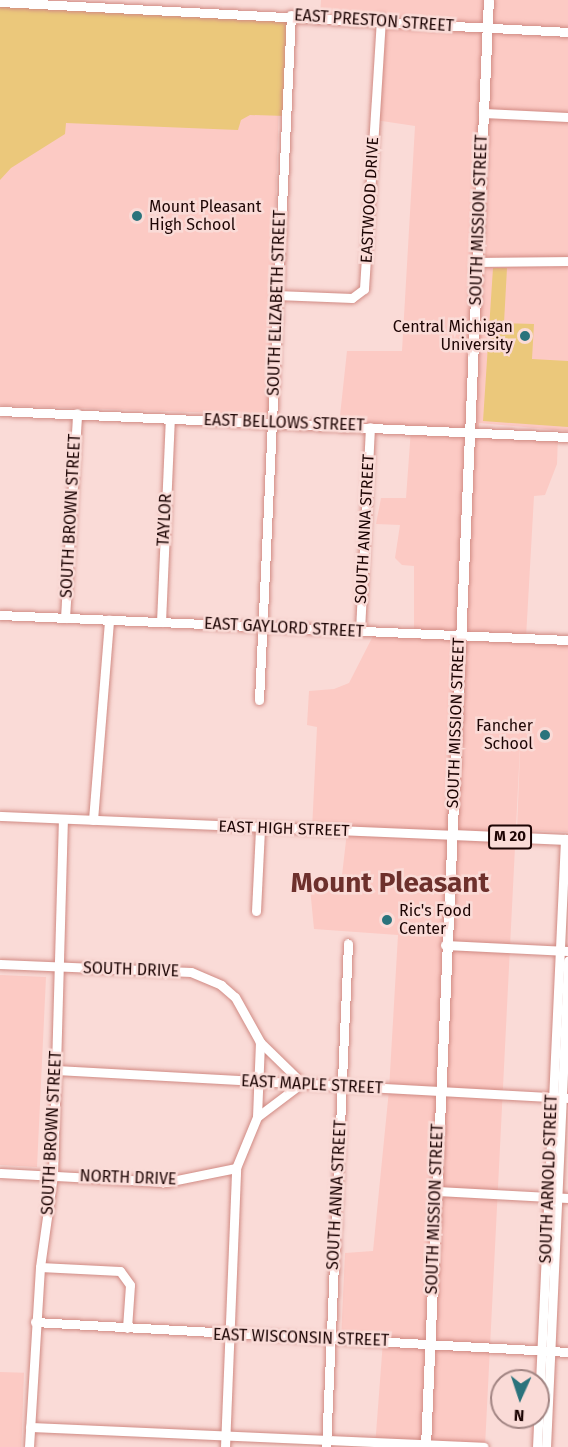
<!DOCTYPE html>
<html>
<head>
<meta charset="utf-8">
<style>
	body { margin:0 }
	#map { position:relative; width:568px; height:1447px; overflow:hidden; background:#fadbd7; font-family:"Fira Sans",sans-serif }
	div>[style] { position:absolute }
	.built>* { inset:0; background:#fccac4; transform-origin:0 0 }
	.green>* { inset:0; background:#ebc87b }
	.roads { filter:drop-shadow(0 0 2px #d08a83) drop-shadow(0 0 2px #d08a83) }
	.minor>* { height:9px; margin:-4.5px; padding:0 4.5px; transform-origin:4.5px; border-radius:4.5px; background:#fff }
	.major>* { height:10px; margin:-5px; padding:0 5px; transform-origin:5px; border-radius:5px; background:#fff }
	.dots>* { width:16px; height:16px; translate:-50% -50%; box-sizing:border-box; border:3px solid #fadbd7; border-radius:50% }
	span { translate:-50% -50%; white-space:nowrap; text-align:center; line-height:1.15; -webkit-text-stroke:5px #fadbd7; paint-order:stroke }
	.shield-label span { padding:2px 4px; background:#fadbd7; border:2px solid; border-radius:4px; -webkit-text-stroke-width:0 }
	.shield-label { font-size:15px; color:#1d0504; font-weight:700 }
	.street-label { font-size:16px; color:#1d0504 }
	.poi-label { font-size:16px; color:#1d0504 }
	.left { translate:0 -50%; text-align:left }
	.right { translate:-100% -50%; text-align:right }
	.town-label { font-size:28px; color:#6d302c; font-weight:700 }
	.north { position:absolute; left:490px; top:1369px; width:60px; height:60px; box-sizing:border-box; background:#fadbd7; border:2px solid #a28583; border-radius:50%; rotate:183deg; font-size:16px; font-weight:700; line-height:24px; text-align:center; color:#1d0504 }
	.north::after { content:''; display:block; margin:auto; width:21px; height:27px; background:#2a737c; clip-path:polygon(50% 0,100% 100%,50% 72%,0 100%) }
</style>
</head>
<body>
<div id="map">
	<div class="built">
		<i style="clip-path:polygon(321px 0,568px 0,568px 431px,479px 423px,479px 430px,558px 436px,557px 464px,545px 495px,534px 496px,526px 638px,568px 641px,568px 832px,517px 830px,521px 727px,485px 1447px,375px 1447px,383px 1341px,341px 1340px,345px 1253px,373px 1251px,389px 1090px,398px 935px,314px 929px,310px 888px,341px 884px,347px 832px,312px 830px,317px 727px,307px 725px,309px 691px,334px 689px,349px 683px,375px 632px,414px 633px,414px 566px,402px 565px,395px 558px,400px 525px,376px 524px,381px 498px,406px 498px,411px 429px,339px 425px,347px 351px,402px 351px,415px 126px,375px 120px,381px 19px,320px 17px)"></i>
		<i style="left:0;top:14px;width:282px;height:391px;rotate:2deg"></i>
		<i style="clip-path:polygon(0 975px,46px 977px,37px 1167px,0 1165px)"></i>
		<i style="left:0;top:1372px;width:24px;height:75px;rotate:2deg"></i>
	</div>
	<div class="green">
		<i style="clip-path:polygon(0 2px,291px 15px,286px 116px,250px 115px,241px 120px,238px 130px,66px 123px,65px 134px,11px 168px,0 180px)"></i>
		<i style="clip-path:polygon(493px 268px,507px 268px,504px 323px,534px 324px,532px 359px,568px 361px,568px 427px,483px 421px)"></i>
	</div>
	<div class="roads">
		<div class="minor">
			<i style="left:0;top:2px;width:569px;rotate:3.02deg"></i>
			<i style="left:483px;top:113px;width:85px;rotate:2.7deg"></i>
			<i style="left:477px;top:262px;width:91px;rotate:-0.6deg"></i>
			<i style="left:276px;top:295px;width:76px;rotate:2.3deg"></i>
			<i style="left:352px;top:298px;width:15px;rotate:-37deg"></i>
			<i style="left:364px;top:289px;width:271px;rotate:-86.4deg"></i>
			<i style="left:0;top:411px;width:569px;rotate:2.62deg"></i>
			<i style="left:0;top:615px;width:569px;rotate:2.52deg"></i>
			<i style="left:65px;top:618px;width:205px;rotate:-86.6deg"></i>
			<i style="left:161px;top:622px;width:203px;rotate:-87.5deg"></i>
			<i style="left:360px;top:631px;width:204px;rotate:-87.2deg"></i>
			<i style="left:259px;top:700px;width:686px;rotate:-87.33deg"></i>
			<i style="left:0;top:816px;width:452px;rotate:2.4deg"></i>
			<i style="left:93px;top:820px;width:201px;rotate:-85.4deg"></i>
			<i style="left:256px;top:911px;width:82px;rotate:-87.2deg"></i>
			<i style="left:445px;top:945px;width:123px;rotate:2.8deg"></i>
			<i style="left:0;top:964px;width:191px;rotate:2.4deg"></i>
			<i style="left:191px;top:972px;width:33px;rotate:23deg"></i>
			<i style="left:221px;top:985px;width:18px;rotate:41deg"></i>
			<i style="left:235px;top:997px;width:51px;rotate:60.9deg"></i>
			<i style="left:260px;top:1042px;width:75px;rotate:92.3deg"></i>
			<i style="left:257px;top:1117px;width:55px;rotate:112.4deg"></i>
			<i style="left:236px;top:1168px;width:70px;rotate:168.5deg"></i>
			<i style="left:167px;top:1182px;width:167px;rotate:-176.9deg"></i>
			<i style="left:56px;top:1070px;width:513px;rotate:3.13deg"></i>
			<i style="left:257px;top:1117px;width:56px;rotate:-37.1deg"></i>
			<i style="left:302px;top:1083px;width:59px;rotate:-135.7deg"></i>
			<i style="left:437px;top:1191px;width:131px;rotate:3.1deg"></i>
			<i style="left:40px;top:1267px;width:80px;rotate:2.9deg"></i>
			<i style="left:120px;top:1271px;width:17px;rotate:54deg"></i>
			<i style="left:130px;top:1285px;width:43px;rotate:94deg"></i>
			<i style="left:35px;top:1322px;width:534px;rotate:3.22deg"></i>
			<i style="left:30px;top:1427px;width:454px;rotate:2.5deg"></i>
			<i style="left:29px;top:1447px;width:180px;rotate:-86.5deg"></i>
			<i style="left:40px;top:1267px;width:93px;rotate:-82deg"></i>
			<i style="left:53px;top:1175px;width:356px;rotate:-88.4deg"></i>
			<i style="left:225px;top:1447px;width:279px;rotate:-87.7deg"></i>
			<i style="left:326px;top:1447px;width:504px;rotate:-87.5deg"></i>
			<i style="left:537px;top:1447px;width:609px;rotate:-87.36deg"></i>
			<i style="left:546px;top:1447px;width:487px;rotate:-87.4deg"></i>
		</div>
		<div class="major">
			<i style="left:452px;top:835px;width:116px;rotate:2.5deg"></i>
			<i style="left:426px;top:1447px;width:1448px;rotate:-87.51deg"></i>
		</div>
	</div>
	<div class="dots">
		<i style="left:137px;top:216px;background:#2a737c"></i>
		<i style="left:525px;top:336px;background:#2a737c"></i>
		<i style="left:545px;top:735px;background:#2a737c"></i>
		<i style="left:387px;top:920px;background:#2a737c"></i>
	</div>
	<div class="shield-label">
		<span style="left:510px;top:837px">M 20</span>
	</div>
	<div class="street-label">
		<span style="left:374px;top:21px;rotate:4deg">EAST PRESTON STREET</span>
		<span style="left:370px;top:200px;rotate:-87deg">EASTWOOD DRIVE</span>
		<span style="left:479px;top:220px;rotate:-88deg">SOUTH MISSION STREET</span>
		<span style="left:277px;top:303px;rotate:-88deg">SOUTH ELIZABETH STREET</span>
		<span style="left:284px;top:423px;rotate:2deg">EAST BELLOWS STREET</span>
		<span style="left:71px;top:516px;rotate:-87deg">SOUTH BROWN STREET</span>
		<span style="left:165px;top:520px;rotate:-87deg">TAYLOR</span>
		<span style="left:365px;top:529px;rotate:-87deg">SOUTH ANNA STREET</span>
		<span style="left:284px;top:628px;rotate:3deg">EAST GAYLORD STREET</span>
		<span style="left:456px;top:723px;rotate:-88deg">SOUTH MISSION STREET</span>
		<span style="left:284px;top:829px;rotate:2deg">EAST HIGH STREET</span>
		<span style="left:131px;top:970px;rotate:2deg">SOUTH DRIVE</span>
		<span style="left:312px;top:1085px;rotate:3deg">EAST MAPLE STREET</span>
		<span style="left:52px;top:1133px;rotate:-87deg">SOUTH BROWN STREET</span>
		<span style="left:128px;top:1178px;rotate:2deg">NORTH DRIVE</span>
		<span style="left:549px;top:1179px;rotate:-88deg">SOUTH ARNOLD STREET</span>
		<span style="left:337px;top:1195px;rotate:-87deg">SOUTH ANNA STREET</span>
		<span style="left:435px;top:1209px;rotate:-88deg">SOUTH MISSION STREET</span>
		<span style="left:301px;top:1338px;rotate:2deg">EAST WISCONSIN STREET</span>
	</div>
	<div class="poi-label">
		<span class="left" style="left:149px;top:216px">Mount Pleasant<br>High School</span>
		<span class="right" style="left:513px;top:336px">Central Michigan<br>University</span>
		<span class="right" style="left:533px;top:735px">Fancher<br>School</span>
		<span class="left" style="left:399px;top:920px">Ric's Food<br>Center</span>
	</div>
	<div class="town-label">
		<span style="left:390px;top:883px">Mount Pleasant</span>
	</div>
	<div class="north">N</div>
</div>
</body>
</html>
